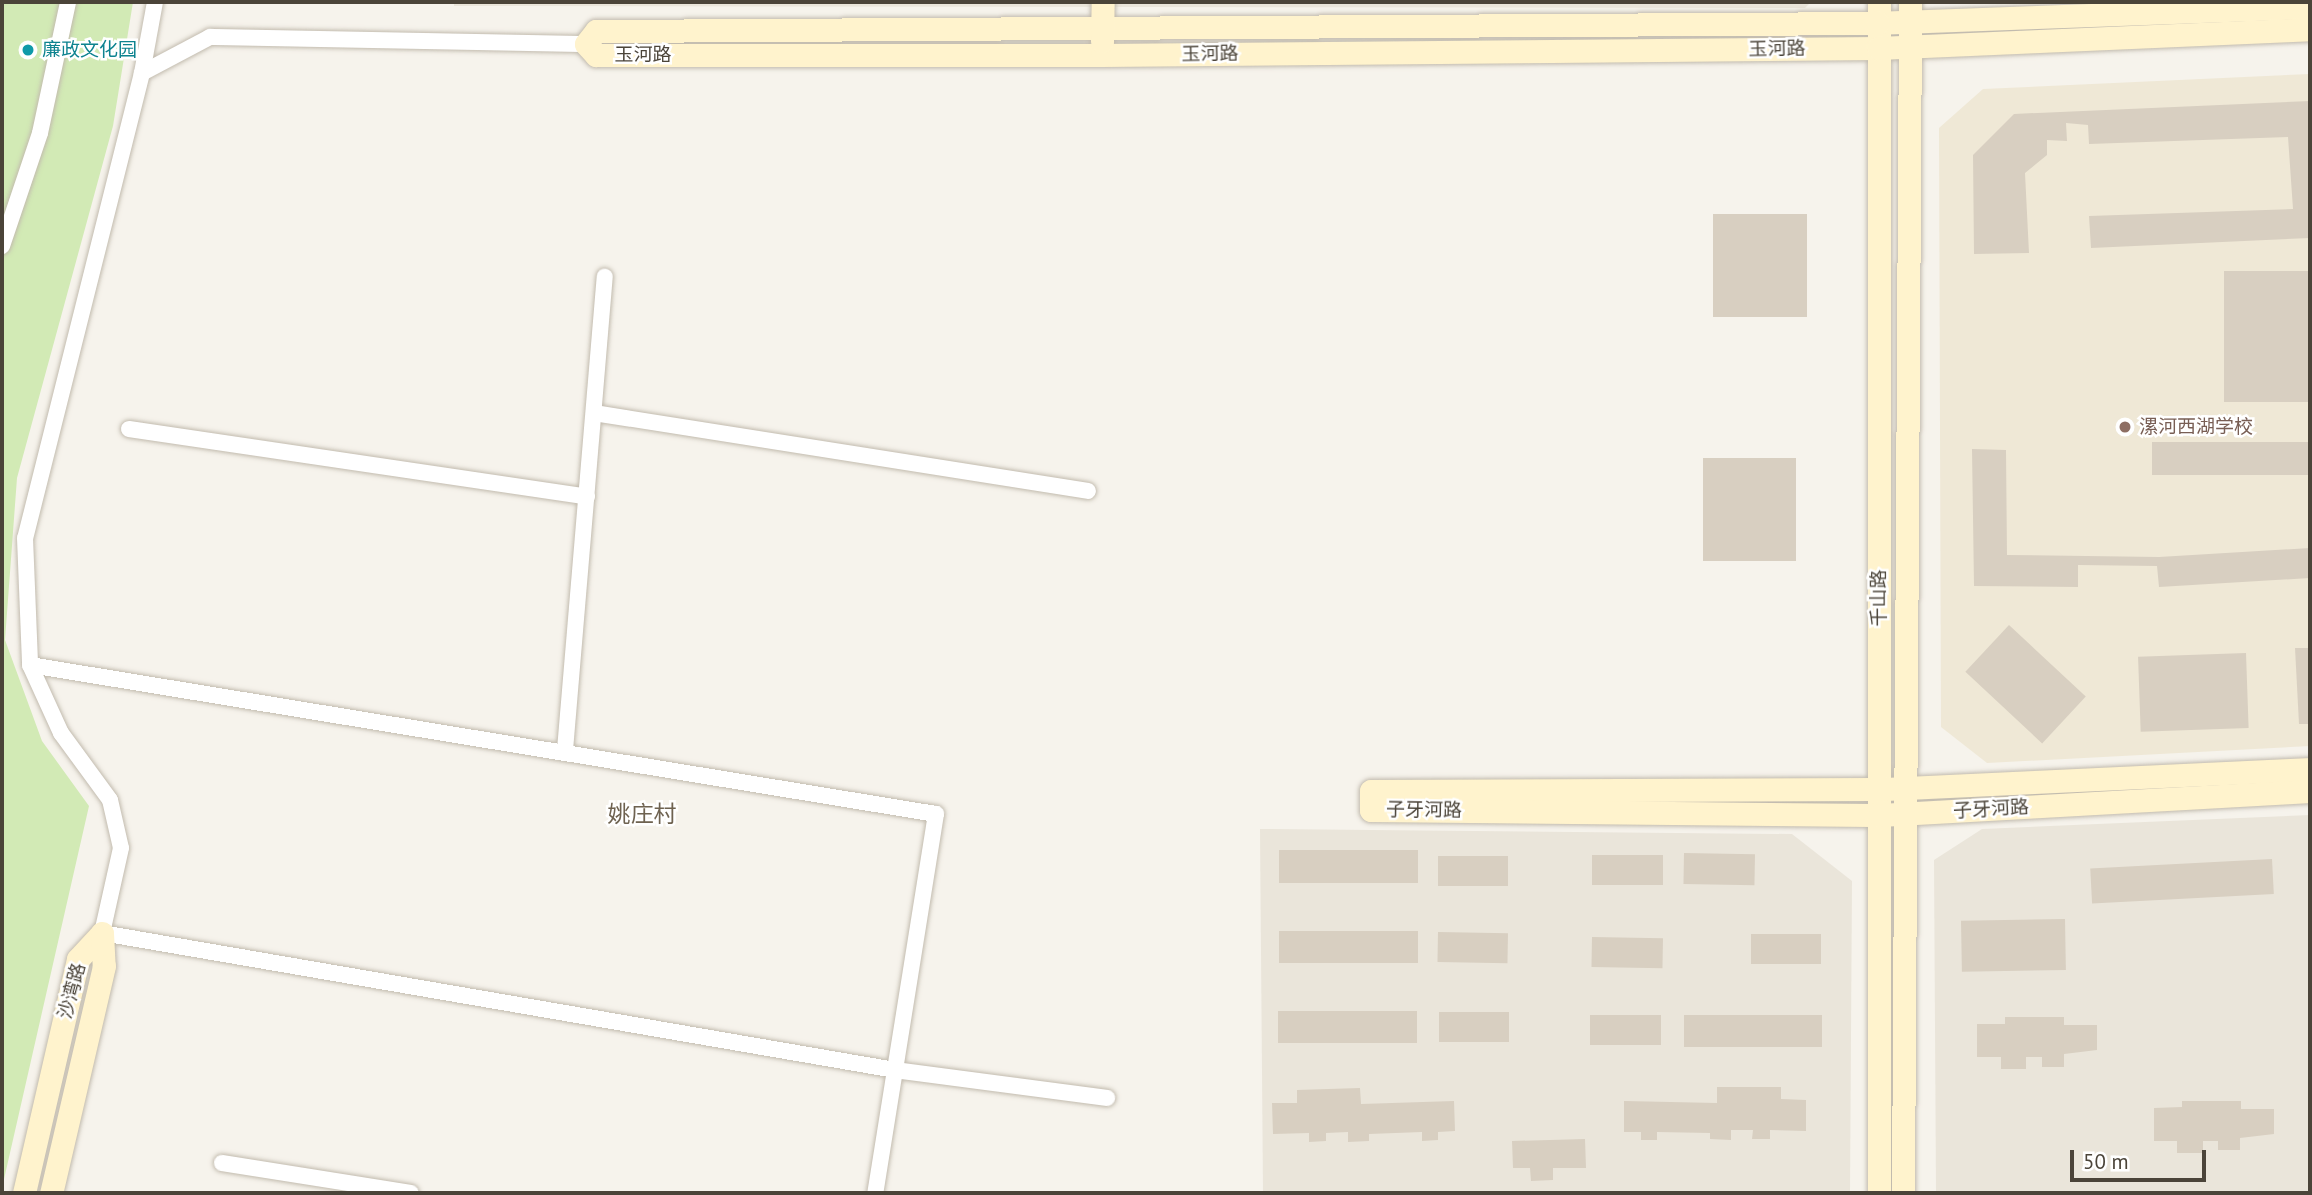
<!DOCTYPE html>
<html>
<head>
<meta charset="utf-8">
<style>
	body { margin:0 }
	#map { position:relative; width:2312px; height:1195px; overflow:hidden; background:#f6f3ec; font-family:"PT Sans","Noto Sans SC",sans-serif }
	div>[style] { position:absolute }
	.residential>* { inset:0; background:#eae5da }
	.education>* { inset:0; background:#efe8d6 }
	.green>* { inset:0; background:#d2eab5 }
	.building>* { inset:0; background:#d8cfc1; transform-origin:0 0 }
	.roads { filter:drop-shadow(0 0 2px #c2bbae) drop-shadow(0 0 2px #c2bbae) }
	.street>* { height:16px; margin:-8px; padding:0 8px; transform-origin:8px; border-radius:8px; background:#fff }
	.secondary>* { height:23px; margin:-11.5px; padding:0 11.5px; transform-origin:11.5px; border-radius:11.5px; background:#fff3cd }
	.dots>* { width:19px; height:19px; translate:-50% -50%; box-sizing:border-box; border:4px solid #fff; border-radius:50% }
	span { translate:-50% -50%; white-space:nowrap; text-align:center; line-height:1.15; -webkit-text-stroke:5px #fff; paint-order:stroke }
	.street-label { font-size:19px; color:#4b4439 }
	.culture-label { font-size:19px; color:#0d838f }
	.left { translate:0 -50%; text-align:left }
	.education-label { font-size:19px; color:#785e54 }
	.quarter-label { font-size:23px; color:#6e6250 }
	.frame { position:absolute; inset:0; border:4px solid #4b4439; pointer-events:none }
	.scale { position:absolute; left:2070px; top:1150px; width:136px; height:32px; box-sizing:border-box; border:4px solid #4b4439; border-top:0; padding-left:9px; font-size:21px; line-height:24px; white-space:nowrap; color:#4b4439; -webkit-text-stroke:5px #fff; paint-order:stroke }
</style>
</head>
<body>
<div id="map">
	<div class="residential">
		<i style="clip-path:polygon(454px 2px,1811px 2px,1805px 8px,454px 6px)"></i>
		<i style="clip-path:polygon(2310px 815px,2310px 1193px,1936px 1193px,1934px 860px,1982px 829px)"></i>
		<i style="clip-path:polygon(1260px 829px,1792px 834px,1852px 881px,1850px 1193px,1263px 1193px)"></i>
	</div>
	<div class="education">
		<i style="clip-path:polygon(2310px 74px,2310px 746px,1987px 763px,1941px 727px,1939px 128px,1983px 89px)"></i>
	</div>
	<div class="green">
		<i style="clip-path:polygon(2px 2px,133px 2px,113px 126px,17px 478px,5px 640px,42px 741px,89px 806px,2px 1188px)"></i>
	</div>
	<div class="building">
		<i style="clip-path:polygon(2310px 101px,2310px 238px,2091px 248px,2089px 216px,2293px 209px,2288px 137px,2089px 144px,2088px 125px,2066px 123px,2067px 141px,2047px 140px,2047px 155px,2025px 173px,2029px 253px,1974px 254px,1973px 155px,2014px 114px)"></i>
		<i style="left:1807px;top:214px;width:103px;height:94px;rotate:90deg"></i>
		<i style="left:2310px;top:271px;width:131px;height:86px;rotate:90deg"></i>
		<i style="left:2310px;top:442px;width:33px;height:158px;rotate:90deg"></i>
		<i style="clip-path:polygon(1972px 449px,2006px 450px,2007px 555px,2159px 557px,2310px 548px,2310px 578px,2159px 587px,2157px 566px,2078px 565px,2078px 587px,1974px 586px)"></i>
		<i style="left:1703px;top:458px;width:93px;height:103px"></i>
		<i style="left:2009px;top:625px;width:105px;height:64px;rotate:43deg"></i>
		<i style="clip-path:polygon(2295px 648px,2310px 648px,2310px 724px,2299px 724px)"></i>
		<i style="left:2246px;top:653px;width:75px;height:108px;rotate:88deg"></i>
		<i style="left:1279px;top:850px;width:139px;height:33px"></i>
		<i style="left:1684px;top:853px;width:71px;height:31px;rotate:1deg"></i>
		<i style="left:1592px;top:855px;width:71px;height:30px"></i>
		<i style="left:1438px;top:856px;width:70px;height:30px"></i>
		<i style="left:2272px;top:859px;width:35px;height:182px;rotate:87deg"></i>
		<i style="left:2065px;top:919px;width:51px;height:104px;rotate:89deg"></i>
		<i style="left:1279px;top:931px;width:139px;height:32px"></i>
		<i style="left:1438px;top:932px;width:70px;height:30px;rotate:1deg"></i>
		<i style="left:1751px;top:934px;width:70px;height:30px"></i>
		<i style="left:1592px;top:937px;width:71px;height:30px;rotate:1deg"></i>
		<i style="left:1278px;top:1011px;width:139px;height:32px"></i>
		<i style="left:1439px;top:1012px;width:70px;height:30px"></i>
		<i style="left:1590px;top:1015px;width:71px;height:30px"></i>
		<i style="left:1684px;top:1015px;width:138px;height:32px"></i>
		<i style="clip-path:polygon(2005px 1017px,2064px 1017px,2064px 1025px,2097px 1025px,2097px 1050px,2064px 1054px,2064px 1067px,2042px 1067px,2042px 1057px,2026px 1057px,2026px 1069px,2001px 1069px,2001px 1057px,1977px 1057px,1977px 1024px,2005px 1024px)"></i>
		<i style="clip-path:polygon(1717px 1087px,1781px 1087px,1781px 1099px,1806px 1100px,1806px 1131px,1770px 1130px,1770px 1139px,1752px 1139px,1753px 1130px,1731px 1130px,1731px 1140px,1710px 1139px,1710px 1133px,1657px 1132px,1657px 1140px,1641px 1140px,1641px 1132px,1624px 1132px,1624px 1101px,1717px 1103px)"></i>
		<i style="clip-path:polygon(1360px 1088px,1361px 1104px,1454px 1101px,1455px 1131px,1438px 1132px,1438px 1140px,1422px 1141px,1422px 1132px,1369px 1134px,1369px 1141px,1348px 1142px,1348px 1132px,1326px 1133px,1326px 1141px,1309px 1142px,1309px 1133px,1273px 1134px,1272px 1103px,1297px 1103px,1297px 1090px)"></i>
		<i style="clip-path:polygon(2182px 1101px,2241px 1101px,2241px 1109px,2274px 1109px,2274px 1134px,2240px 1138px,2240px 1150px,2218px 1150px,2218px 1141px,2203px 1141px,2203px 1153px,2177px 1153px,2177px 1141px,2154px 1141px,2154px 1108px,2182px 1107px)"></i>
		<i style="clip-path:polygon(1585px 1139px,1586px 1168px,1553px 1168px,1553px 1180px,1531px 1181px,1530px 1168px,1513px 1168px,1512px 1141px)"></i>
	</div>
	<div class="roads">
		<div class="street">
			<i style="left:155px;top:2px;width:72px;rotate:100.4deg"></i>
			<i style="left:142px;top:73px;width:479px;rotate:104.1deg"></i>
			<i style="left:25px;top:538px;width:127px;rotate:87.7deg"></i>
			<i style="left:30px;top:665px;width:75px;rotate:65.5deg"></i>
			<i style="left:61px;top:733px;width:83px;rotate:53.8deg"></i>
			<i style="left:110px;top:800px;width:49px;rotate:77.1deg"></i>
			<i style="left:121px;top:848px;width:87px;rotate:102.6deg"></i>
			<i style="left:102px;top:933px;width:805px;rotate:9.8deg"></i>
			<i style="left:895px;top:1070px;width:214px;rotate:7.5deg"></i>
			<i style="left:142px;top:73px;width:77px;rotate:-27.9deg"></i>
			<i style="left:210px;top:37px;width:376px;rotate:1.1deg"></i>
			<i style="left:2px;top:246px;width:119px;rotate:-71.4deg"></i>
			<i style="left:40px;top:133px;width:134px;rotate:-77.9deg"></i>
			<i style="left:594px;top:413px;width:500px;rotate:8.97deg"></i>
			<i style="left:129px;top:429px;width:463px;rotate:8.4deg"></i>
			<i style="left:30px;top:665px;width:918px;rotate:9.34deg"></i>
			<i style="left:936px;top:814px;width:384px;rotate:99.1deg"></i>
			<i style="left:565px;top:750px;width:475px;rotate:-85.2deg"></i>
			<i style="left:222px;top:1163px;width:191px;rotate:9deg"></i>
		</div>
		<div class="secondary">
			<i style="left:1879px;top:2px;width:1191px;rotate:90deg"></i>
			<i style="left:2310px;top:7px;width:432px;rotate:177.9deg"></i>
			<i style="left:1878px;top:23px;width:1282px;rotate:179.64deg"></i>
			<i style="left:596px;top:31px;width:16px;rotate:128deg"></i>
			<i style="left:586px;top:44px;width:15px;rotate:48deg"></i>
			<i style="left:596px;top:55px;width:506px"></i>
			<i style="left:1102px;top:55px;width:776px;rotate:-0.52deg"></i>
			<i style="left:1878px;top:48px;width:432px;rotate:-2.5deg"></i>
			<i style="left:1102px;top:41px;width:39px;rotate:-89deg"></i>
			<i style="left:2310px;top:769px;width:430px;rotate:177.3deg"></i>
			<i style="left:1880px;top:789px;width:509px;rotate:179.77deg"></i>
			<i style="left:1371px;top:791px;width:19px;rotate:90deg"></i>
			<i style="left:1371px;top:810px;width:509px;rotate:0.56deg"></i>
			<i style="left:1880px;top:815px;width:431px;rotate:-3.2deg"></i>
			<i style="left:24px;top:1193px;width:240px;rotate:-77deg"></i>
			<i style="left:78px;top:959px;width:35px;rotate:-47deg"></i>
			<i style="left:102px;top:933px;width:33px;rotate:87deg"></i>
			<i style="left:104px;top:966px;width:233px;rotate:103.1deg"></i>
			<i style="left:1903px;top:1193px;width:1191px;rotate:-89.66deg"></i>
		</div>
	</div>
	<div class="dots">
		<i style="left:28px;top:50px;background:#0f9aa8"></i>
		<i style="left:2125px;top:427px;background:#8d6e63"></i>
	</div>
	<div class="street-label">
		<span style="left:1777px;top:49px;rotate:-1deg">玉河路</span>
		<span style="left:1210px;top:54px;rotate:-1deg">玉河路</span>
		<span style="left:643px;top:55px">玉河路</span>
		<span style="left:1879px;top:598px;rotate:-90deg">千山路</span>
		<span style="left:1991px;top:809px;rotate:-3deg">子牙河路</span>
		<span style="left:1424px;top:810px;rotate:1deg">子牙河路</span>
		<span style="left:72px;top:991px;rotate:-75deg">沙湾路</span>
	</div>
	<div class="culture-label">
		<span class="left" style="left:42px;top:50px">廉政文化园</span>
	</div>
	<div class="education-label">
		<span class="left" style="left:2139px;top:427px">漯河西湖学校</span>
	</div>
	<div class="quarter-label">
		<span style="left:642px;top:814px">姚庄村</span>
	</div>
	<div class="frame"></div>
	<div class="scale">50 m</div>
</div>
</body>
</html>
